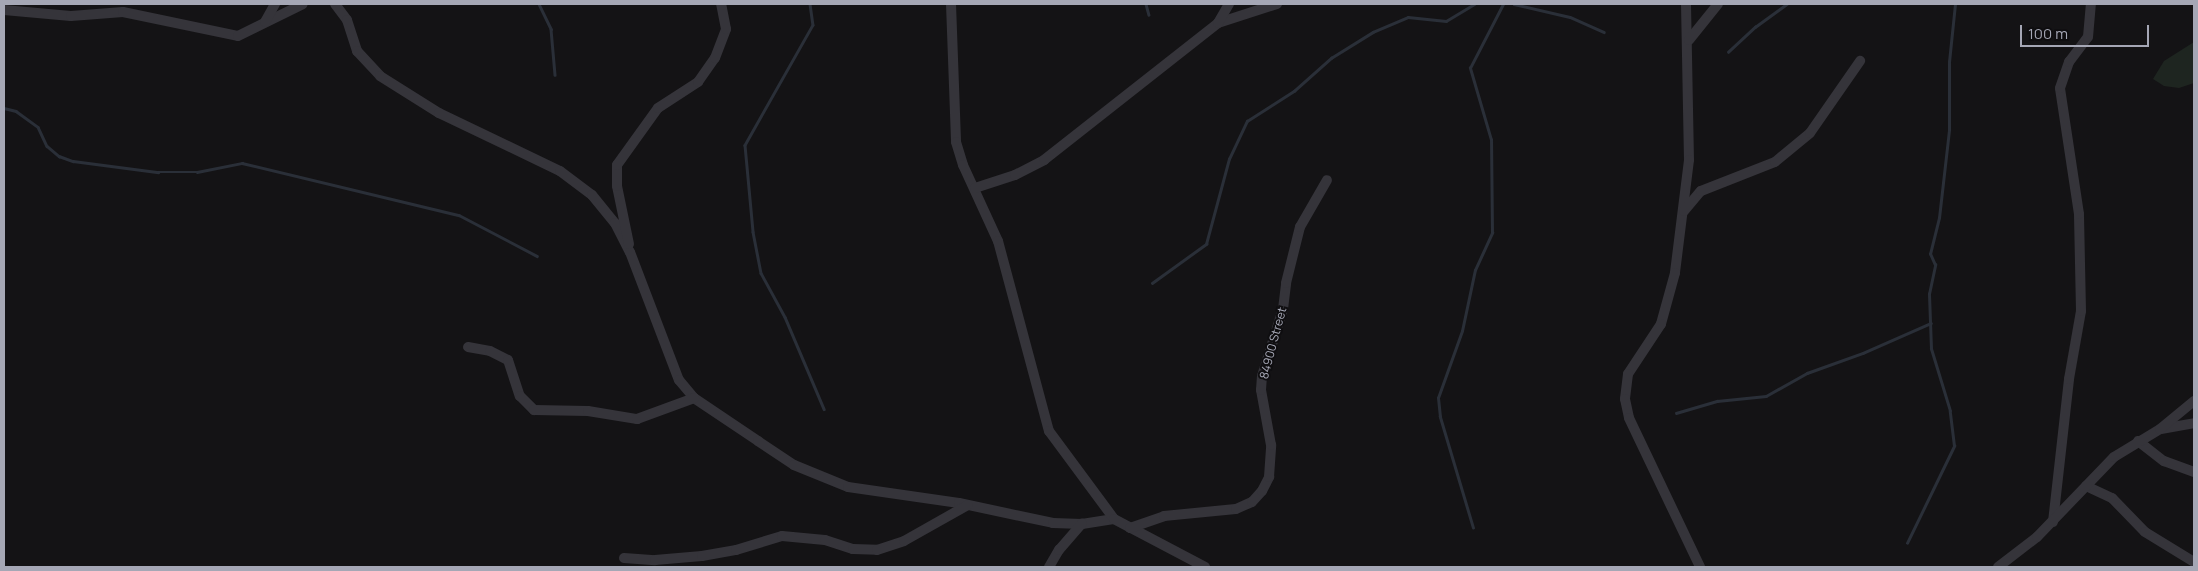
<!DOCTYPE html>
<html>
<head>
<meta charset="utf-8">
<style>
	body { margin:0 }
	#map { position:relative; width:2198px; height:571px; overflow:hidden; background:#141315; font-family:Manrope,sans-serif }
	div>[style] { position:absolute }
	.green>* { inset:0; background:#1e2520 }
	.stream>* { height:2.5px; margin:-1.25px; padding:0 1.25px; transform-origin:1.25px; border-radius:1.25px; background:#2a2f38 }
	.minor>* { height:10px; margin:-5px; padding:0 5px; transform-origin:5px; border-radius:5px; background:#35343a }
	span { translate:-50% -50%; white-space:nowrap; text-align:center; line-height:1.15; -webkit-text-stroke:4px #0f0e10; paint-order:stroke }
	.street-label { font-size:12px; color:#a5a7b5 }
	.frame { position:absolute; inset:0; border:5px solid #a5a7b5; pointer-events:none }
	.scale { position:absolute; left:2020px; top:25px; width:129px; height:22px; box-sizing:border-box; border:2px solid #a5a7b5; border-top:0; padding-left:6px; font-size:15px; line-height:18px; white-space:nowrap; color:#a5a7b5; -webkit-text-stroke:4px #0f0e10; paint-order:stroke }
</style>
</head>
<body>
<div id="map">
	<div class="green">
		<i style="clip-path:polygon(2194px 42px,2194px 83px,2179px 88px,2164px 86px,2153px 79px,2164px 61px)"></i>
	</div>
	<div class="stream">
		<i style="left:539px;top:4px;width:28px;rotate:64deg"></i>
		<i style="left:551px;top:29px;width:46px;rotate:85deg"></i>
		<i style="left:810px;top:4px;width:21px;rotate:82deg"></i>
		<i style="left:813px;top:25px;width:138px;rotate:119.5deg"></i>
		<i style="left:745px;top:145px;width:87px;rotate:84.7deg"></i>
		<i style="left:753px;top:232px;width:42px;rotate:79deg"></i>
		<i style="left:761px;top:273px;width:50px;rotate:61.4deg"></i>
		<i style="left:785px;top:317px;width:100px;rotate:67deg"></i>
		<i style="left:1146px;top:4px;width:11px;rotate:75deg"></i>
		<i style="left:1514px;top:4px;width:57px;rotate:13.1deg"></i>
		<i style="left:1570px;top:17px;width:37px;rotate:24deg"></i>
		<i style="left:1728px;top:52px;width:37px;rotate:-43deg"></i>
		<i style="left:1755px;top:27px;width:39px;rotate:-36deg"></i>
		<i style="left:4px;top:108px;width:12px;rotate:14deg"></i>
		<i style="left:16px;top:111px;width:27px;rotate:36deg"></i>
		<i style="left:38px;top:127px;width:21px;rotate:65deg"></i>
		<i style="left:47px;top:146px;width:16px;rotate:40deg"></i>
		<i style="left:59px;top:156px;width:15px;rotate:20deg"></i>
		<i style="left:73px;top:161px;width:86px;rotate:7.4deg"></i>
		<i style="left:158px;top:172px;width:39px"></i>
		<i style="left:197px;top:172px;width:46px;rotate:-11.3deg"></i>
		<i style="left:242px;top:163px;width:223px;rotate:13.5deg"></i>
		<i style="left:459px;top:215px;width:88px;rotate:27.7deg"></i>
		<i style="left:1152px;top:283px;width:67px;rotate:-35.8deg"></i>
		<i style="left:1206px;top:244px;width:88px;rotate:-74.9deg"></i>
		<i style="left:1229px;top:159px;width:42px;rotate:-64.7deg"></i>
		<i style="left:1247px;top:121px;width:56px;rotate:-32.6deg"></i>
		<i style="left:1294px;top:91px;width:50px;rotate:-41.7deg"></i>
		<i style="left:1331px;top:58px;width:49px;rotate:-31.8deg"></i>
		<i style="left:1373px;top:32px;width:38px;rotate:-23deg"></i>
		<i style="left:1408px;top:17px;width:38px;rotate:6deg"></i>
		<i style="left:1446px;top:21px;width:33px;rotate:-31deg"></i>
		<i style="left:1676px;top:413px;width:43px;rotate:-16.3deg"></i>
		<i style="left:1717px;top:401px;width:49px;rotate:-5.8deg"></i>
		<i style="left:1766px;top:396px;width:47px;rotate:-29.3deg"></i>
		<i style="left:1807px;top:373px;width:59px;rotate:-19.7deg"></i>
		<i style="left:1863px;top:353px;width:74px;rotate:-23.8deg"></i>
		<i style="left:1473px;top:528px;width:116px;rotate:-106.6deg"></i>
		<i style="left:1440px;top:417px;width:19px;rotate:-96deg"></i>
		<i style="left:1438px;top:398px;width:71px;rotate:-70.3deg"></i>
		<i style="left:1462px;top:331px;width:62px;rotate:-78deg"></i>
		<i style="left:1475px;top:270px;width:41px;rotate:-65.3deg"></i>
		<i style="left:1492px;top:233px;width:93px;rotate:-90.6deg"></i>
		<i style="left:1491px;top:140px;width:75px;rotate:-106.3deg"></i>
		<i style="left:1470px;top:68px;width:72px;rotate:-62.7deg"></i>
		<i style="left:1907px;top:543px;width:108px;rotate:-64.1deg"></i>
		<i style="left:1954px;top:446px;width:35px;rotate:-97deg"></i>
		<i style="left:1950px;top:411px;width:65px;rotate:-107deg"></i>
		<i style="left:1931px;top:349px;width:55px;rotate:-92.1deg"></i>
		<i style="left:1929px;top:294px;width:30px;rotate:-78deg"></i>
		<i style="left:1935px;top:265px;width:12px;rotate:-114deg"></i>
		<i style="left:1930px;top:254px;width:37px;rotate:-76deg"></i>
		<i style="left:1939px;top:218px;width:89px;rotate:-83.5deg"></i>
		<i style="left:1949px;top:130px;width:68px;rotate:-90deg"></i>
		<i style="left:1949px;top:62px;width:58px;rotate:-84.1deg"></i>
	</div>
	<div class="minor">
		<i style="left:335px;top:4px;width:20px;rotate:53deg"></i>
		<i style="left:347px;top:20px;width:33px;rotate:72deg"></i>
		<i style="left:357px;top:51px;width:34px;rotate:47deg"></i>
		<i style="left:380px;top:76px;width:70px;rotate:32.1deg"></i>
		<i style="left:439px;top:113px;width:134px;rotate:25.6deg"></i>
		<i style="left:560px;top:171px;width:40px;rotate:37deg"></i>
		<i style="left:592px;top:195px;width:36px;rotate:51deg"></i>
		<i style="left:615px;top:223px;width:33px;rotate:63deg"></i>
		<i style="left:630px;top:252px;width:137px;rotate:69.1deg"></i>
		<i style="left:679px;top:380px;width:23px;rotate:50deg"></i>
		<i style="left:694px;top:398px;width:77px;rotate:33.9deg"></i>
		<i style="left:758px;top:441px;width:43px;rotate:33.7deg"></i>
		<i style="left:794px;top:465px;width:58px;rotate:22.2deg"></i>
		<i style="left:848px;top:487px;width:112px;rotate:8.2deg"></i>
		<i style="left:959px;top:503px;width:96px;rotate:12deg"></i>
		<i style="left:1053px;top:523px;width:29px;rotate:2deg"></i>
		<i style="left:1082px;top:524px;width:32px;rotate:-9deg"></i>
		<i style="left:951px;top:4px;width:138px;rotate:87.9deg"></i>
		<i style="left:956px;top:142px;width:24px;rotate:73deg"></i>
		<i style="left:963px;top:165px;width:84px;rotate:65.3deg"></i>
		<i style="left:998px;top:241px;width:197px;rotate:75deg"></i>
		<i style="left:1049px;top:431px;width:109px;rotate:53.5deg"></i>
		<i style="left:1114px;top:519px;width:103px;rotate:27.8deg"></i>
		<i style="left:1686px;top:4px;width:156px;rotate:88.9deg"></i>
		<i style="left:1689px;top:160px;width:114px;rotate:97.1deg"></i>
		<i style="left:1675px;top:273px;width:53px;rotate:105.4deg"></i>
		<i style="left:1661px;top:324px;width:60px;rotate:123.4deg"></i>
		<i style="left:1628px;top:374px;width:25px;rotate:97deg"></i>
		<i style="left:1625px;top:399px;width:19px;rotate:78deg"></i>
		<i style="left:1629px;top:418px;width:165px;rotate:64.5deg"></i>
		<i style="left:4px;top:10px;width:67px;rotate:5.1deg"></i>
		<i style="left:71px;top:16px;width:52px;rotate:-4.4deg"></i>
		<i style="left:123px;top:12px;width:117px;rotate:11.8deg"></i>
		<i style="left:238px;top:36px;width:72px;rotate:-26.2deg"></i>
		<i style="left:265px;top:22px;width:21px;rotate:-61deg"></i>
		<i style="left:1218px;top:23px;width:62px;rotate:-17.9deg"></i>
		<i style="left:1689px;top:40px;width:46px;rotate:-51.1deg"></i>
		<i style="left:975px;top:188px;width:42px;rotate:-18deg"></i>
		<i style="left:1015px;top:175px;width:33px;rotate:-27deg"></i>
		<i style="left:1044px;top:160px;width:221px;rotate:-38.2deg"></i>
		<i style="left:1218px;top:23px;width:22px;rotate:-60deg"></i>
		<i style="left:1684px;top:211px;width:26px;rotate:-50deg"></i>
		<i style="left:1701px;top:191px;width:79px;rotate:-21.4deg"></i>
		<i style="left:1775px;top:162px;width:45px;rotate:-39.6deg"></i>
		<i style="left:1810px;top:133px;width:88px;rotate:-55.2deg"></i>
		<i style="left:629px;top:244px;width:59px;rotate:-101.7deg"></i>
		<i style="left:617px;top:186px;width:21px;rotate:-90deg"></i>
		<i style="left:617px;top:165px;width:70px;rotate:-54.3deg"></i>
		<i style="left:658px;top:108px;width:48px;rotate:-33deg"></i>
		<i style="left:698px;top:82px;width:29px;rotate:-55deg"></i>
		<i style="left:715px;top:58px;width:31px;rotate:-69deg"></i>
		<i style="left:726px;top:29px;width:25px;rotate:-101deg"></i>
		<i style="left:468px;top:347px;width:22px;rotate:10deg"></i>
		<i style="left:490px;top:351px;width:20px;rotate:27deg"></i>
		<i style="left:508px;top:360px;width:38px;rotate:72deg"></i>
		<i style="left:520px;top:396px;width:20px;rotate:45deg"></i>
		<i style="left:534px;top:410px;width:54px;rotate:1.1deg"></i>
		<i style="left:588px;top:411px;width:50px;rotate:9.3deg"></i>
		<i style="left:637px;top:419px;width:61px;rotate:-20.2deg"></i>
		<i style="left:2161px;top:429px;width:34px;rotate:-10deg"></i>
		<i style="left:2138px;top:441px;width:33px;rotate:38deg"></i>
		<i style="left:2164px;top:461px;width:32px;rotate:20deg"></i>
		<i style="left:2086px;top:486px;width:29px;rotate:25deg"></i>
		<i style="left:2112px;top:498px;width:47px;rotate:45.9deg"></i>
		<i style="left:2145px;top:532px;width:57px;rotate:31.5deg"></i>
		<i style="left:2053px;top:522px;width:144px;rotate:-83.6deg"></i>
		<i style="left:2069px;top:379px;width:69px;rotate:-80deg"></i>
		<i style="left:2081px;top:311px;width:97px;rotate:-91.2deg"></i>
		<i style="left:2079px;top:214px;width:127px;rotate:-98.6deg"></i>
		<i style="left:2060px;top:88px;width:28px;rotate:-71deg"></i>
		<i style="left:2069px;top:62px;width:31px;rotate:-53deg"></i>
		<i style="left:2088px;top:37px;width:33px;rotate:-85deg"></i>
		<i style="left:1130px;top:528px;width:36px;rotate:-19deg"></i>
		<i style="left:1164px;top:516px;width:72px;rotate:-5.6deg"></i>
		<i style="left:1236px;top:509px;width:17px;rotate:-24deg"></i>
		<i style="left:1252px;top:502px;width:15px;rotate:-48deg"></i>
		<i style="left:1262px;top:491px;width:16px;rotate:-63deg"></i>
		<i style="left:1269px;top:477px;width:32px;rotate:-86deg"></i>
		<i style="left:1271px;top:445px;width:56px;rotate:-100.3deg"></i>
		<i style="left:1261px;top:390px;width:14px;rotate:-86deg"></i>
		<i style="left:1262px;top:376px;width:70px;rotate:-72.6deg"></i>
		<i style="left:1283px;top:309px;width:26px;rotate:-83deg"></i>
		<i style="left:1286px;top:283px;width:58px;rotate:-76deg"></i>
		<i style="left:1300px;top:227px;width:54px;rotate:-60.1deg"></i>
		<i style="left:624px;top:558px;width:31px;rotate:4deg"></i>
		<i style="left:655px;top:560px;width:47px;rotate:-4.9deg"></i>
		<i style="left:702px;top:556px;width:35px;rotate:-10deg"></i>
		<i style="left:736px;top:550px;width:48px;rotate:-16.9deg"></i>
		<i style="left:782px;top:536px;width:43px;rotate:5.3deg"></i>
		<i style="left:825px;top:540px;width:29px;rotate:18deg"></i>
		<i style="left:853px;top:549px;width:24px;rotate:2deg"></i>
		<i style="left:877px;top:550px;width:28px;rotate:-18deg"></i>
		<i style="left:904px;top:541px;width:73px;rotate:-29.4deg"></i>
		<i style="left:1049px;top:567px;width:20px;rotate:-60deg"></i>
		<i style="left:1059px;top:550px;width:35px;rotate:-49deg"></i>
		<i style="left:1998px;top:567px;width:49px;rotate:-37.6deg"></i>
		<i style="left:2037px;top:537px;width:111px;rotate:-46.1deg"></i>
		<i style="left:2114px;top:457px;width:54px;rotate:-31.3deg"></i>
		<i style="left:2160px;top:429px;width:44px;rotate:-39.5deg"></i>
	</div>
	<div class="street-label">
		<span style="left:1273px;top:343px;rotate:-75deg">84900 Street</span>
	</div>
	<div class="frame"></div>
	<div class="scale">100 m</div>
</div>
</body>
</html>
